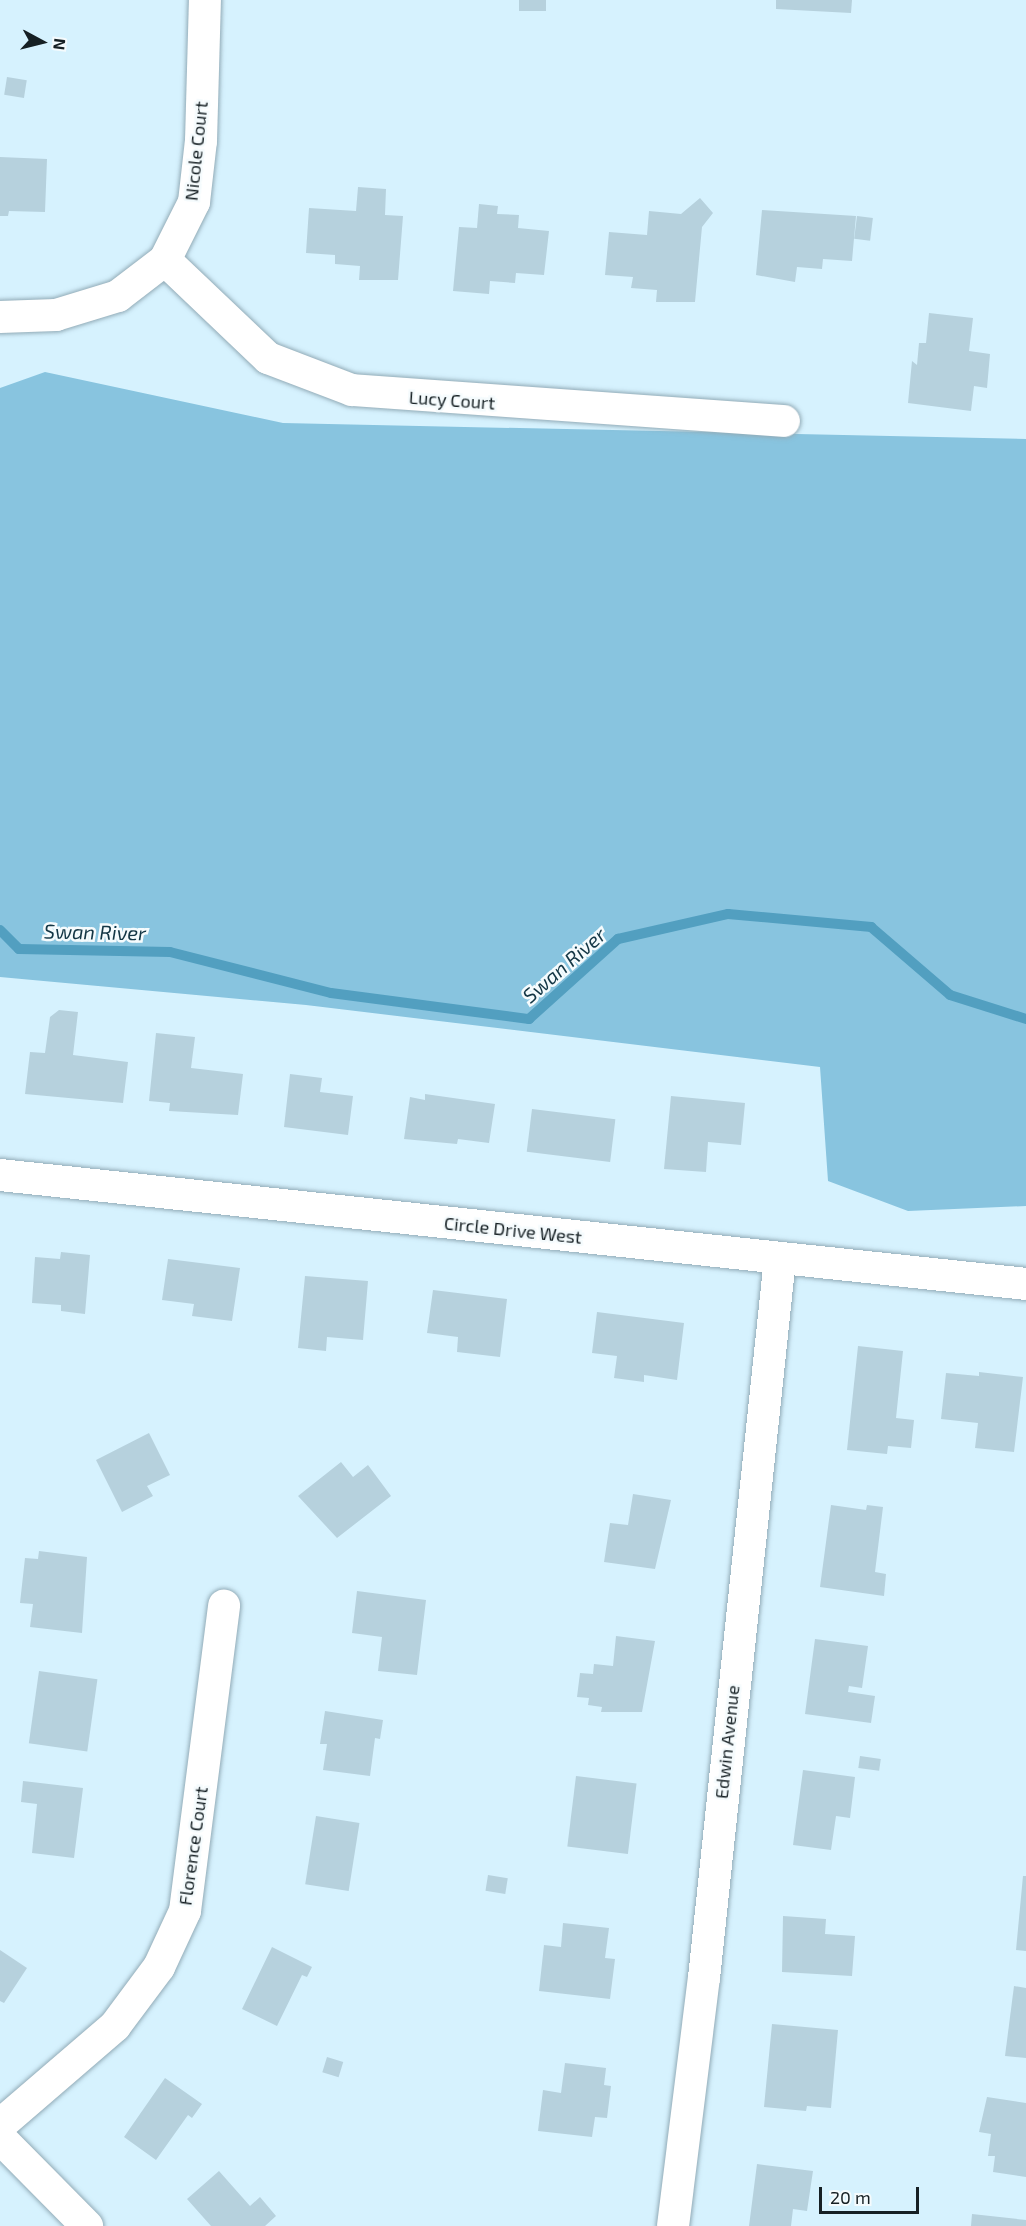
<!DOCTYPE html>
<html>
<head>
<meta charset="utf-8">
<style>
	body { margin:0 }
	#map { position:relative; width:1026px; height:2226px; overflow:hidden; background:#d6f2fe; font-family:"Exo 2",sans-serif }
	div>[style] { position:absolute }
	.green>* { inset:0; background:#88c4df }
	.stream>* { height:10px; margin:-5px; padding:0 5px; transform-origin:5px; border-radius:5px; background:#529fc0 }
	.building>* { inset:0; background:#b6d1dd; transform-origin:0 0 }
	.roads { filter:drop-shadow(0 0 2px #92abb7) drop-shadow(0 0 2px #92abb7) }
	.street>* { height:32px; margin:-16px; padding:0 16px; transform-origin:16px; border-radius:16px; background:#fff }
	span { translate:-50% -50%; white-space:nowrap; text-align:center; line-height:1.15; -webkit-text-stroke:5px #f5fbfd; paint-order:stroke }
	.street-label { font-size:18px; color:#162024 }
	.water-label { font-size:20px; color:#133645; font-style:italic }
	.north { position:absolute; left:12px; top:12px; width:60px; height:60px; -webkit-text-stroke:4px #f5fbfd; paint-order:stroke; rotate:97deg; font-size:16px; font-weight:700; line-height:24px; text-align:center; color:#162024 }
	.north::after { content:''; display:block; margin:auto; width:21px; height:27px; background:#162024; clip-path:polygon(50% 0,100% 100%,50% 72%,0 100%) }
	.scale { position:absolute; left:819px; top:2187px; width:100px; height:27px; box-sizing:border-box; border:3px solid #162024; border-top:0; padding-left:8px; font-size:18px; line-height:21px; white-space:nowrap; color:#162024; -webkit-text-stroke:4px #f5fbfd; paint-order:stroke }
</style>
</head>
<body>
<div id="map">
	<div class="green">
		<i style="clip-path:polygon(45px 372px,283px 423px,1026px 439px,1026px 1206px,908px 1211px,828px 1181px,820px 1067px,306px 1005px,0 977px,0 388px)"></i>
	</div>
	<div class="stream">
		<i style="left:0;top:930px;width:27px;rotate:45deg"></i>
		<i style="left:19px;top:949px;width:151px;rotate:1.1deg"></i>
		<i style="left:170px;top:952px;width:166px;rotate:14.3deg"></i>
		<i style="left:331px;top:993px;width:200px;rotate:7.5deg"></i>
		<i style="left:529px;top:1019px;width:120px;rotate:-42deg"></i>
		<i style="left:618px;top:939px;width:113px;rotate:-12.8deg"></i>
		<i style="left:728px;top:914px;width:144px;rotate:5.2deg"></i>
		<i style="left:871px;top:927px;width:104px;rotate:40.7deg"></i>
		<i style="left:950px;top:995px;width:80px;rotate:17.5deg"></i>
	</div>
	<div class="building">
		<i style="left:519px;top:0;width:27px;height:11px"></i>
		<i style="clip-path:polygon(776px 0,852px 0,851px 13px,776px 9px)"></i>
		<i style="left:7px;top:77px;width:20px;height:18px;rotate:9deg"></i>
		<i style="clip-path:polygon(0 157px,47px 159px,45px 212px,9px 211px,8px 216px,0 216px)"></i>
		<i style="clip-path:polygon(358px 187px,386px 189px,385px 215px,403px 216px,398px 280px,359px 280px,360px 266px,335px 264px,335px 255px,306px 253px,309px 208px,356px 211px)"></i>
		<i style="clip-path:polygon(700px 198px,713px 213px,702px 227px,695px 302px,656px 302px,657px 290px,631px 288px,633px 277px,605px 275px,609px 232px,647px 235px,649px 211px,681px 214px)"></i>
		<i style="clip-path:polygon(479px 204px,498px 206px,497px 214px,519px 215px,518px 228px,549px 231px,544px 275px,516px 273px,515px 283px,490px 281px,489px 294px,453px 291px,459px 227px,477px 228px)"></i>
		<i style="clip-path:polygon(762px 210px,856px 216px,852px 261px,823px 259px,822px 269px,797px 267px,795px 282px,756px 275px)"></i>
		<i style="left:857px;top:216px;width:16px;height:23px;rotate:7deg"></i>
		<i style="clip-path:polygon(929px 313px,973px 318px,969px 351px,990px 354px,987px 388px,974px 386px,971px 411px,908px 403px,912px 361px,917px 365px,919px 343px,926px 343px)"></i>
		<i style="clip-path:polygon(59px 1010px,78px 1012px,73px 1055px,128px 1062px,123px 1103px,25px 1094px,30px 1052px,45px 1053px,50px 1017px)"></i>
		<i style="clip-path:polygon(156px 1033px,195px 1037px,191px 1068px,243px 1074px,238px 1115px,169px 1111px,170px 1103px,149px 1101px)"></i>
		<i style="clip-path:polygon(290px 1074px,322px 1078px,320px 1092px,353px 1096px,348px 1135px,284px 1127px)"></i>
		<i style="clip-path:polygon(425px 1094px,495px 1104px,489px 1143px,458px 1139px,457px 1144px,404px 1139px,410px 1097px,425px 1100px)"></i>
		<i style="clip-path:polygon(671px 1096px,745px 1103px,741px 1145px,708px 1142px,706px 1172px,664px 1169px)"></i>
		<i style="left:532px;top:1109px;width:84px;height:43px;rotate:7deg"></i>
		<i style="clip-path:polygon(61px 1252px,90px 1255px,85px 1314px,61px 1311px,61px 1305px,32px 1303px,35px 1257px,60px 1259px)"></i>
		<i style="clip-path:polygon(168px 1259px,240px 1268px,232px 1321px,192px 1316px,194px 1304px,162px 1300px)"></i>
		<i style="clip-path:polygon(305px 1276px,368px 1281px,363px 1340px,327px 1337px,326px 1351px,298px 1348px)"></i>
		<i style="clip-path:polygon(433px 1290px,507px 1299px,500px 1357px,457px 1352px,458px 1337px,427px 1333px)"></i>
		<i style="clip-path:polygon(597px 1312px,684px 1323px,677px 1380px,644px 1375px,644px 1382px,614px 1378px,617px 1356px,592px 1353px)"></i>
		<i style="clip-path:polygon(858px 1346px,903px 1351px,896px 1418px,914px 1420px,911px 1448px,888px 1446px,887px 1454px,847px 1450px)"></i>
		<i style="clip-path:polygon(979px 1372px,1023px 1377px,1014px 1452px,975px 1448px,978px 1423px,941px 1419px,946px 1373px,979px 1376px)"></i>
		<i style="clip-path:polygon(149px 1433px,170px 1475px,147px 1486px,153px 1496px,122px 1512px,96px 1460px)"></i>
		<i style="clip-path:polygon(341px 1462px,353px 1477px,368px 1465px,391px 1496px,337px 1538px,298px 1496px)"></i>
		<i style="clip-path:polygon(633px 1494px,671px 1500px,655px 1569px,604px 1562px,610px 1523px,628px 1525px)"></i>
		<i style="clip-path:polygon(831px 1505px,866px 1510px,867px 1505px,883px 1507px,875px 1572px,886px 1574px,884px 1596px,820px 1587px)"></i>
		<i style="clip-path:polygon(39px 1551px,87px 1557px,82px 1633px,30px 1627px,33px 1604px,20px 1603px,25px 1558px,38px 1559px)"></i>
		<i style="clip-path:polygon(357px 1591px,426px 1600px,417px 1675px,378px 1671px,382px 1637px,352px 1633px)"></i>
		<i style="clip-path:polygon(616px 1636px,655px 1641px,642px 1712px,601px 1712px,602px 1707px,588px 1705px,589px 1698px,577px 1697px,580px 1673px,593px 1674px,594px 1664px,613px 1666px)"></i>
		<i style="clip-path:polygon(815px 1639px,868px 1646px,862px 1688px,849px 1686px,848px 1692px,875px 1696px,871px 1723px,805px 1714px)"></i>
		<i style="left:39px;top:1671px;width:59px;height:73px;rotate:8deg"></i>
		<i style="clip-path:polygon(325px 1711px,383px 1720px,380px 1739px,375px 1738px,370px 1776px,323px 1770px,327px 1744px,320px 1744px)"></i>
		<i style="left:860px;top:1756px;width:21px;height:12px;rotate:8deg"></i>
		<i style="clip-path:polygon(803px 1770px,855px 1777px,850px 1818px,836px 1816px,831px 1850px,793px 1845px)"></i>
		<i style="left:576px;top:1776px;width:61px;height:71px;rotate:7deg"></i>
		<i style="clip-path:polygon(23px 1781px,83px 1788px,74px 1858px,32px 1853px,37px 1804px,21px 1802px)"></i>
		<i style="left:316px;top:1816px;width:44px;height:69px;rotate:9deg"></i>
		<i style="left:488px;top:1875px;width:20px;height:16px;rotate:9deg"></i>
		<i style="clip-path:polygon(1023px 1876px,1026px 1876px,1026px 1951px,1016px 1950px)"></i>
		<i style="clip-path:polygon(783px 1916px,826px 1919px,825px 1934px,855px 1936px,852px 1976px,782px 1972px)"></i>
		<i style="clip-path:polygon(563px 1923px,609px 1928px,605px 1958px,615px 1959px,610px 1999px,539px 1991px,544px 1945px,561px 1947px)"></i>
		<i style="clip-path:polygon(272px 1947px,312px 1967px,307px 1977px,302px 1975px,277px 2026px,242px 2009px)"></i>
		<i style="clip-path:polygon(0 1950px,27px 1968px,4px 2003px,0 2001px)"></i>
		<i style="clip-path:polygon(1014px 1986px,1026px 1988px,1026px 2058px,1005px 2056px)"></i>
		<i style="clip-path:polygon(772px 2024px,838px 2030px,831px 2108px,807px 2106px,806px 2111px,764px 2107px)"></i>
		<i style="left:327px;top:2057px;width:17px;height:16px;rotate:17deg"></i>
		<i style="clip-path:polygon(565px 2063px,606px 2068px,604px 2085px,611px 2086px,607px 2118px,595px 2117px,592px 2137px,538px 2131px,543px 2090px,561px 2093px)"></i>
		<i style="clip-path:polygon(165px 2078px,202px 2104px,192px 2118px,188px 2115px,156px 2160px,124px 2137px)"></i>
		<i style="clip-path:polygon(987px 2097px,1026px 2103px,1026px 2177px,993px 2172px,995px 2156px,988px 2156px,991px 2134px,979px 2132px)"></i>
		<i style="clip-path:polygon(757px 2164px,813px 2171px,807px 2211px,793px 2209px,791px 2226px,749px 2226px)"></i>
		<i style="clip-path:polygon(219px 2171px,250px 2206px,260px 2197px,276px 2216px,265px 2226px,211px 2226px,187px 2199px)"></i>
		<i style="clip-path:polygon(972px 2214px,1026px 2220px,1026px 2226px,971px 2226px)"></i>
	</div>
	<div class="roads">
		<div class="street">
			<i style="left:165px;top:260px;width:142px;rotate:43.6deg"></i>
			<i style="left:268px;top:358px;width:90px;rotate:20.9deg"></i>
			<i style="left:352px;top:390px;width:433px;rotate:4.1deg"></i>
			<i style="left:0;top:317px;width:56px;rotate:-2deg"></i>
			<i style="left:56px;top:315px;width:65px;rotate:-17deg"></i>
			<i style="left:118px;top:296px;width:59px;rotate:-37.5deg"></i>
			<i style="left:165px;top:260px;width:65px;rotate:-63.4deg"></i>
			<i style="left:194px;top:202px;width:61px;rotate:-83.5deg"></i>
			<i style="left:201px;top:141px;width:141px;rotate:-88.4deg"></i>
			<i style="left:0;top:1175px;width:1032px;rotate:6.06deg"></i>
			<i style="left:0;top:2125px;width:152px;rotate:-40.7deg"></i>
			<i style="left:115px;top:2026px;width:74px;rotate:-53.3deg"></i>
			<i style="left:159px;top:1967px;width:62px;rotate:-65.1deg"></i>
			<i style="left:185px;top:1911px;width:308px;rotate:-82.7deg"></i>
			<i style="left:0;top:2138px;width:124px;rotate:45.3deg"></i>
			<i style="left:673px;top:2226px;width:250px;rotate:-82.9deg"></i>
			<i style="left:704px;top:1978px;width:724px;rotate:-83.97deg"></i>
		</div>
	</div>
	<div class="street-label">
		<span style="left:196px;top:151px;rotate:-84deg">Nicole Court</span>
		<span style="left:452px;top:400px;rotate:4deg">Lucy Court</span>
		<span style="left:513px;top:1230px;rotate:6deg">Circle Drive West</span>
		<span style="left:727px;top:1742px;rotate:-84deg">Edwin Avenue</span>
		<span style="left:193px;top:1846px;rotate:-82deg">Florence Court</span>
	</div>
	<div class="water-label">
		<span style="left:95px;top:932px;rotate:1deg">Swan River</span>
		<span style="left:564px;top:965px;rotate:-41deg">Swan River</span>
	</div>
	<div class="north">N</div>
	<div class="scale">20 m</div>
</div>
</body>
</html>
